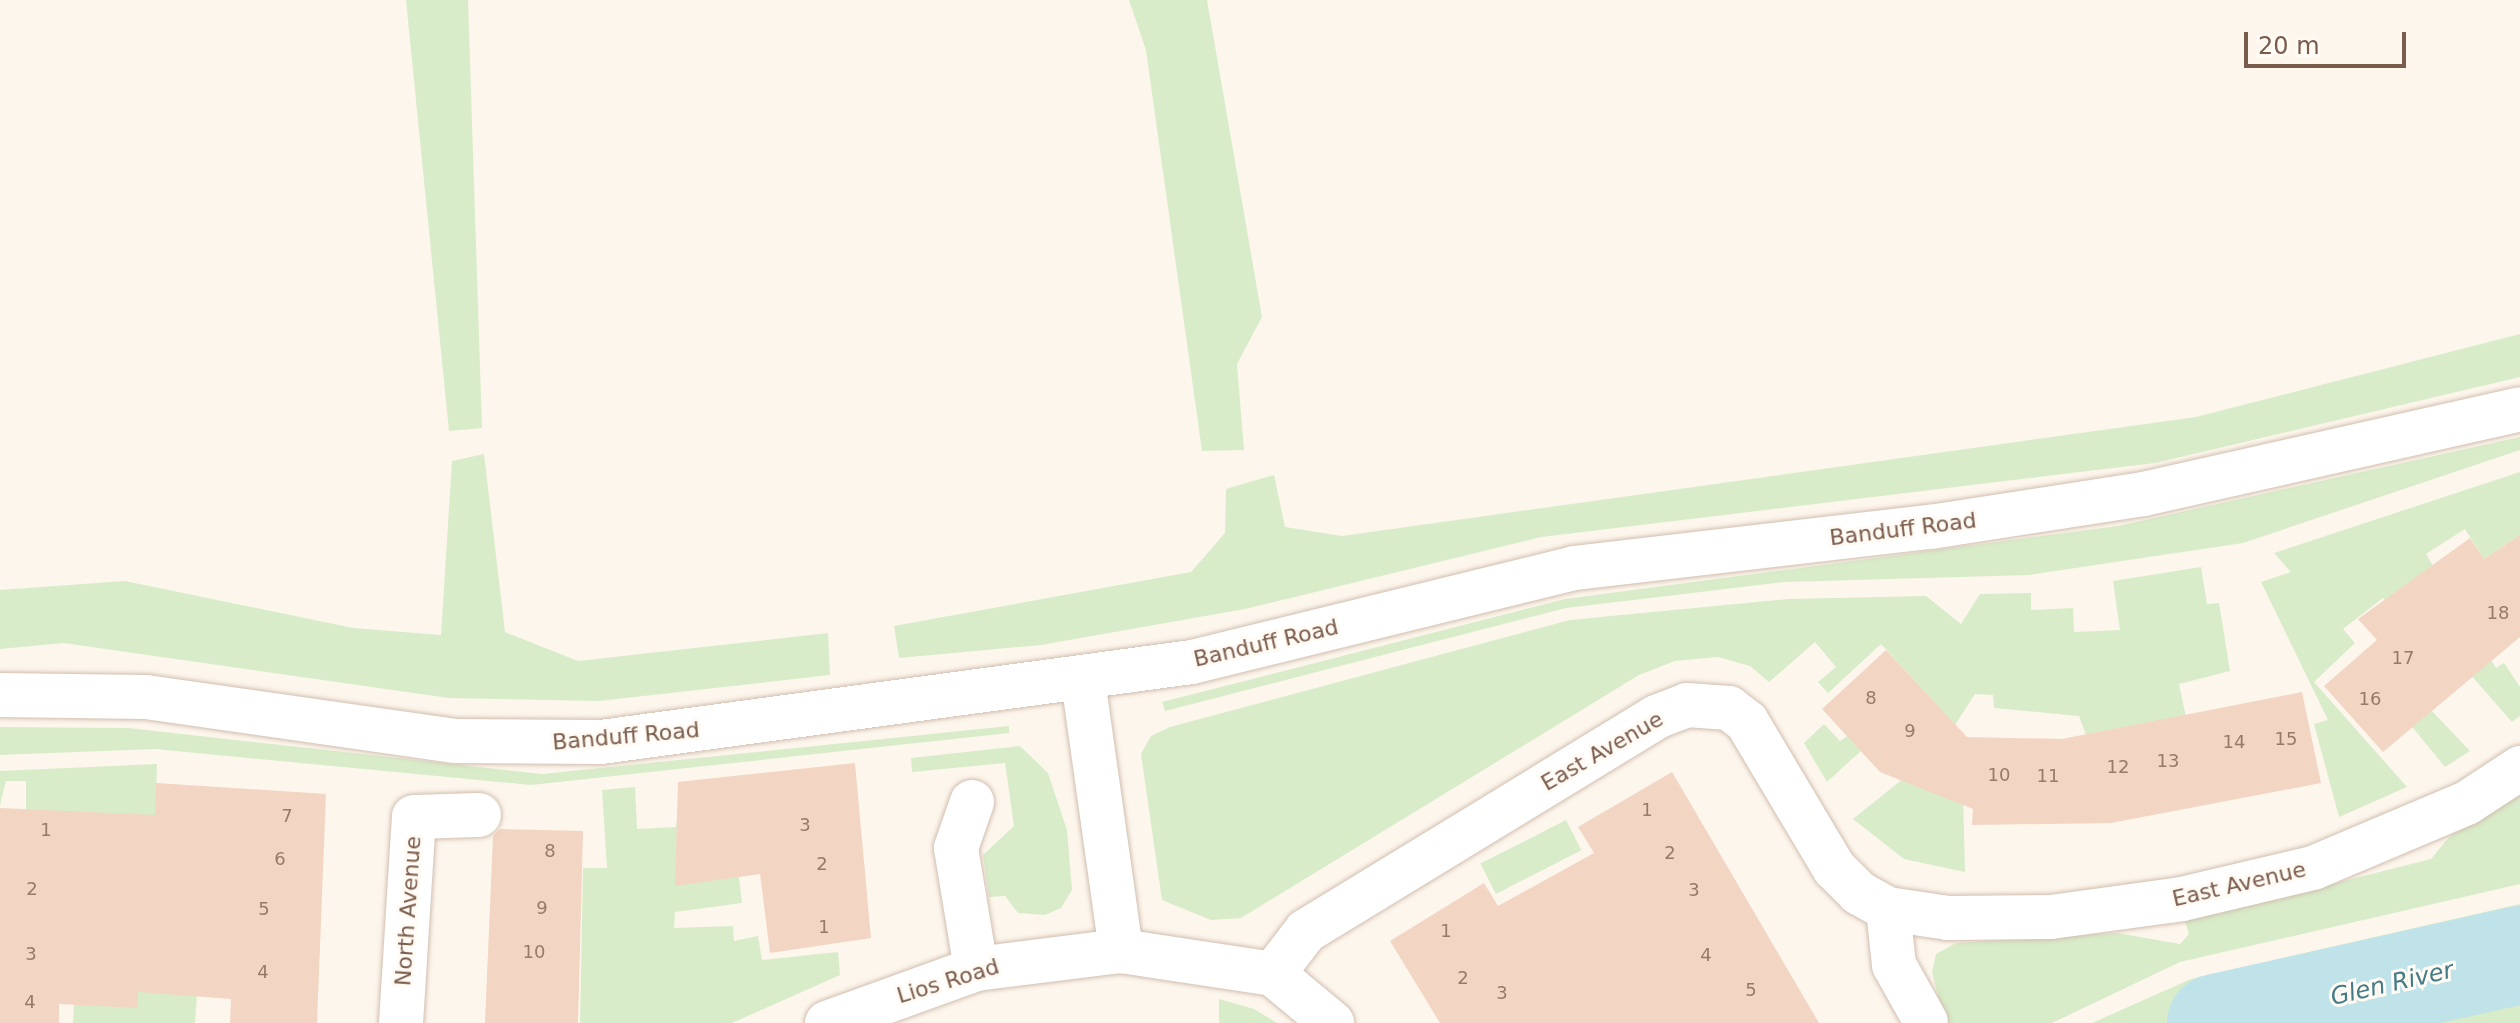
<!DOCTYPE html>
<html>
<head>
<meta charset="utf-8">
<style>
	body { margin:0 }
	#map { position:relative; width:2520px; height:1023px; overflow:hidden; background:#fdf6ec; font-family:"DejaVu Sans",sans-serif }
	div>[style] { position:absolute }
	.green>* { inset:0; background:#d8ecc9; transform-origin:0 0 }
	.river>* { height:98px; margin:-49px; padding:0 49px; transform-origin:49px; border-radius:49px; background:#bfe3e8 }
	.building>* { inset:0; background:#f3d5c3 }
	.roads { filter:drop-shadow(0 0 2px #d1beb0) drop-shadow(0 0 2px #d1beb0) }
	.minor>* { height:44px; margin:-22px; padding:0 22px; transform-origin:22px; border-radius:22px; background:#fff }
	span { translate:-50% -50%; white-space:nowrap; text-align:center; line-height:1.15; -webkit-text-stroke:6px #fffaf3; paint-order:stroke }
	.number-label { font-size:18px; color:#987a6a }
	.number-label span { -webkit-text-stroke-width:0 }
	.street-label { font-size:22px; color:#7a5c4d }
	.water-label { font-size:24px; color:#437c86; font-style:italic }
	.scale { position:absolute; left:2244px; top:32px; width:162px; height:36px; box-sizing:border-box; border:4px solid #7a5c4d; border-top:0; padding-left:10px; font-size:24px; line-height:28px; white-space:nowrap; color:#7a5c4d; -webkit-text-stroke:6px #fffaf3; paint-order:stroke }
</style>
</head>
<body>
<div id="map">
	<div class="green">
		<i style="clip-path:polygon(406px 0,468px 0,482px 428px,449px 431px)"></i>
		<i style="clip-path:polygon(1129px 0,1207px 0,1262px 317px,1237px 364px,1244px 450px,1202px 451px,1146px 50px)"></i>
		<i style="clip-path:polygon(2520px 334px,2520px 377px,2155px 463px,1541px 537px,1245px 609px,1041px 645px,899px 658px,894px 626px,1191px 572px,1225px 533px,1226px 489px,1274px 475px,1285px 527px,1342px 536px,2196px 417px)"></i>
		<i style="clip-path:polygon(2520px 437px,2520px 450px,2243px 543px,2029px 575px,1785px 582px,1566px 608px,1165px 711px,1162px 702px,1565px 599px,2118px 526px)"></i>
		<i style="clip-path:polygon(484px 454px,505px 632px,578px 661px,828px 633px,830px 675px,599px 701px,449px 698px,64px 643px,0 649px,0 590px,125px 581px,353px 628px,441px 635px,452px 461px)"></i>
		<i style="clip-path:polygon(2520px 472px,2520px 535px,2484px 559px,2465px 529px,2426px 554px,2496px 668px,2504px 663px,2520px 687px,2520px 716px,2512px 722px,2455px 657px,2443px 665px,2383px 598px,2343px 629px,2355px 643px,2314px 682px,2407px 787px,2339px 817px,2314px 724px,2328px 720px,2261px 582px,2291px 572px,2274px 553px)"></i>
		<i style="clip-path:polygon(2201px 567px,2207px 604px,2219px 603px,2230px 671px,2179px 684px,2186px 717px,2086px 735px,2079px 716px,1994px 708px,1993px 695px,1975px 694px,1955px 725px,1881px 644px,1828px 693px,1818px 682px,1836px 667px,1815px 642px,1769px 682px,1750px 666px,1718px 657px,1675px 661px,1639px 675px,1241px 918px,1211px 920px,1162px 900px,1141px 754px,1151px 736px,1170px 727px,1570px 620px,1789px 599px,1926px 596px,1961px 624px,1980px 594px,2031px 593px,2031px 610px,2073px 608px,2074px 632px,2120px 630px,2113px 581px)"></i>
		<i style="clip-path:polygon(2429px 708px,2470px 751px,2445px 767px,2409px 723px)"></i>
		<i style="clip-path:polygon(1824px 724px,1840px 741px,1849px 735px,1863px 749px,1827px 782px,1804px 743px)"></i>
		<i style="clip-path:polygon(1009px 726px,1009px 733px,531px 785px,155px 749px,0 755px,0 727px,128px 728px,542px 774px)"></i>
		<i style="clip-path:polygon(1020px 746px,1048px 773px,1067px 830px,1072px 890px,1061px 908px,1045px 915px,1018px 913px,1005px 896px,989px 897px,983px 855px,1014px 826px,1005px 763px,912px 772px,911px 758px)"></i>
		<i style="clip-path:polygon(1962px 754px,1965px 872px,1904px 859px,1853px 819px,1904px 778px)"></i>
		<i style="clip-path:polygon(157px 764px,156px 797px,210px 837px,26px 809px,26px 781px,6px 781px,0 805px,0 771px)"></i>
		<i style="clip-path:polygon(635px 787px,637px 829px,676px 827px,677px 817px,676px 886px,737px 861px,742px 903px,675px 912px,674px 928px,733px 926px,734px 941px,758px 936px,762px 960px,838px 952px,840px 975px,732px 1023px,580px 1023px,583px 868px,607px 868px,602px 790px)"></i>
		<i style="clip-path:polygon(2520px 795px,2520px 884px,2180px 962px,2052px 1023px,1945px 1023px,1932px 972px,1936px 954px,1956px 943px,2117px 933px,2180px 944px,2189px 934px,2185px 921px,2431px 859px,2450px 836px)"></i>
		<i style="left:1566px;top:820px;width:34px;height:96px;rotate:63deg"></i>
		<i style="clip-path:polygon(2520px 904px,2520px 1023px,2092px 1023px,2191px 979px)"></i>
		<i style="clip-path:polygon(201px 937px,195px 1023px,73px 1023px,75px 982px)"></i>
		<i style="clip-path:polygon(1219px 999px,1254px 1009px,1277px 1023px,1219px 1023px)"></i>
	</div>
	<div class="river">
		<i style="left:2216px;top:1023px;width:312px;rotate:-12.6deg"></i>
	</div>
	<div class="building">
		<i style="clip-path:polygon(2520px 535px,2520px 637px,2383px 752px,2324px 686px,2377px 640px,2358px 619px,2470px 538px,2484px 559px)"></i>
		<i style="clip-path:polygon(1886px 650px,1967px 737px,2062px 739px,2302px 692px,2321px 783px,2111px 823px,1972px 825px,1973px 809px,1880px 772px,1822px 709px)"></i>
		<i style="clip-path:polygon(855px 763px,871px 938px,770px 953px,760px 874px,675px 886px,678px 782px)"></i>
		<i style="clip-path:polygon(1672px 772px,1819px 1023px,1440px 1023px,1390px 941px,1484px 883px,1498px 906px,1594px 853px,1578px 827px)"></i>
		<i style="clip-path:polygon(156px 783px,326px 794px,317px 1023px,230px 1023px,231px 999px,138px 992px,137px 1008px,59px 1004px,59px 1023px,0 1023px,0 808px,155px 815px)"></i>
		<i style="clip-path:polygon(500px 829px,583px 831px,578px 1023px,485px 1023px,493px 836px)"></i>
	</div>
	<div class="roads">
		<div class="minor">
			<i style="left:1083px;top:680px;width:274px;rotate:82deg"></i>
			<i style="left:0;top:695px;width:146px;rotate:0.8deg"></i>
			<i style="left:146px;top:697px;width:313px;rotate:8.1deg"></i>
			<i style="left:456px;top:741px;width:145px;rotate:0.4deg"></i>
			<i style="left:601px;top:742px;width:596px;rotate:-7.71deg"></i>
			<i style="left:1192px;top:662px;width:393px;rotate:-13.8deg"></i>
			<i style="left:1574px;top:568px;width:359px;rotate:-6.6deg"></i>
			<i style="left:1931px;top:527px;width:216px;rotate:-8.8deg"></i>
			<i style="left:2144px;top:494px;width:385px;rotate:-12.7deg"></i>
			<i style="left:972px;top:802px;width:49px;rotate:109.2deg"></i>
			<i style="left:956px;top:848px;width:123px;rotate:80.6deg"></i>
			<i style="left:1888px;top:909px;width:56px;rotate:83.9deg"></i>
			<i style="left:1894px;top:965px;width:65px;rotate:60.7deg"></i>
			<i style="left:1273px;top:974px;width:54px;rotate:-52.5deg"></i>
			<i style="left:1306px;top:931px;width:410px;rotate:-31.4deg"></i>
			<i style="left:1656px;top:717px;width:33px;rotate:-21deg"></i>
			<i style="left:1687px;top:705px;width:42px;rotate:4.1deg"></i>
			<i style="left:1729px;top:708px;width:23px;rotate:38deg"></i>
			<i style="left:1747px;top:722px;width:170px;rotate:59.2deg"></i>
			<i style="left:1834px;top:868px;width:35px;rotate:45deg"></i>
			<i style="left:1859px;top:893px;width:33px;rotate:29deg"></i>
			<i style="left:1888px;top:909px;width:61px;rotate:8.5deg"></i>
			<i style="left:1948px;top:918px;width:103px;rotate:-0.6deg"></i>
			<i style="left:2051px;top:917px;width:132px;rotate:-7.8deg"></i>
			<i style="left:2182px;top:899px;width:135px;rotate:-13.3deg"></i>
			<i style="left:2313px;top:868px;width:167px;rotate:-22.9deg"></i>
			<i style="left:2467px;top:803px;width:64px;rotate:-33.4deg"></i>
			<i style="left:401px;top:1023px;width:206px;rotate:-86.4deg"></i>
			<i style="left:414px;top:817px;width:65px;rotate:-1.8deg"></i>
			<i style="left:827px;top:1023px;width:158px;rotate:-19.9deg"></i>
			<i style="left:976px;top:969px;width:146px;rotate:-7.1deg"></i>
			<i style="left:1121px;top:951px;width:154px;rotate:8.6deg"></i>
			<i style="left:1273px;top:974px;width:77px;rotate:39.7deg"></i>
		</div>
	</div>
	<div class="number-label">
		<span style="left:2498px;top:613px">18</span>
		<span style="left:2403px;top:658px">17</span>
		<span style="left:1871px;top:698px">8</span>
		<span style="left:2370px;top:699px">16</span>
		<span style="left:1910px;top:731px">9</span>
		<span style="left:2286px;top:739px">15</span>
		<span style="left:2234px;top:742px">14</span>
		<span style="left:2168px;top:761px">13</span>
		<span style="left:2118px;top:767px">12</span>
		<span style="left:1999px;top:775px">10</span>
		<span style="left:2048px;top:776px">11</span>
		<span style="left:1647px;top:810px">1</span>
		<span style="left:287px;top:816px">7</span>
		<span style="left:805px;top:825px">3</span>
		<span style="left:46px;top:830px">1</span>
		<span style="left:550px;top:851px">8</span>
		<span style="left:1670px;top:853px">2</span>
		<span style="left:280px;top:859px">6</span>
		<span style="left:822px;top:864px">2</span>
		<span style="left:32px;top:889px">2</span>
		<span style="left:1694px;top:890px">3</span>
		<span style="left:542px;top:908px">9</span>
		<span style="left:264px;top:909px">5</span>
		<span style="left:824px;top:927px">1</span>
		<span style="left:1446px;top:931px">1</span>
		<span style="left:534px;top:952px">10</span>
		<span style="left:31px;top:954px">3</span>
		<span style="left:1706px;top:955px">4</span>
		<span style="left:263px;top:972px">4</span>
		<span style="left:1463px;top:978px">2</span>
		<span style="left:1751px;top:990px">5</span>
		<span style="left:1502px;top:993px">3</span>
		<span style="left:30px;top:1002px">4</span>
	</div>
	<div class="street-label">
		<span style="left:1903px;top:529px;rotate:-7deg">Banduff Road</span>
		<span style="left:1266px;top:643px;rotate:-13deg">Banduff Road</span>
		<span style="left:626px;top:736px;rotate:-5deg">Banduff Road</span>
		<span style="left:1602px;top:751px;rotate:-30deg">East Avenue</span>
		<span style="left:2239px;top:884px;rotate:-13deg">East Avenue</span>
		<span style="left:408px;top:911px;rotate:-86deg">North Avenue</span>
		<span style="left:948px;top:981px;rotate:-17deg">Lios Road</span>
	</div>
	<div class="water-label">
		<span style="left:2392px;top:984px;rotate:-13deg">Glen River</span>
	</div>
	<div class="scale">20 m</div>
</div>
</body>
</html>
